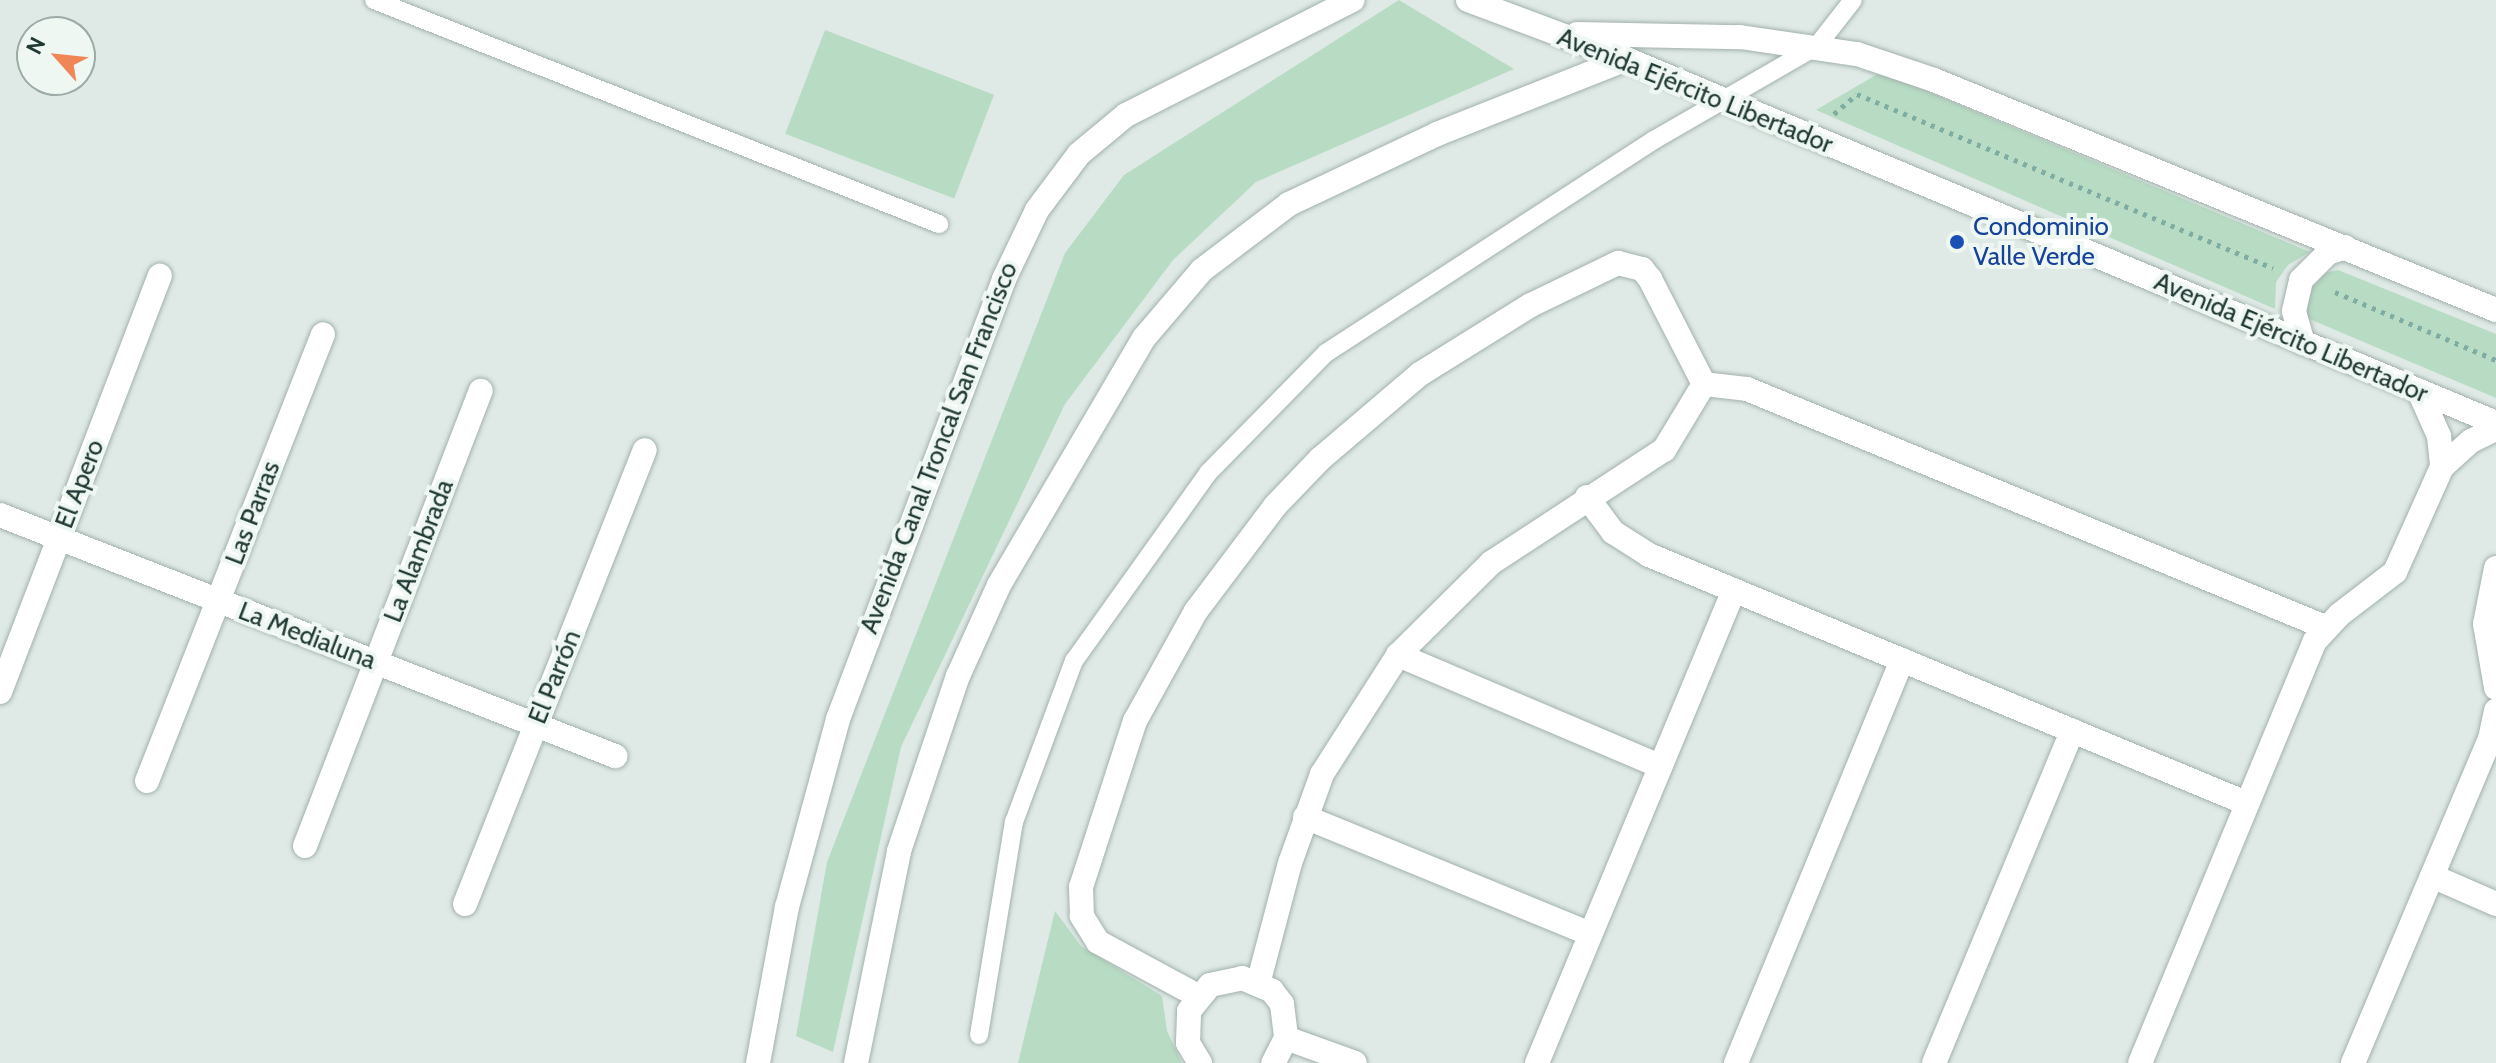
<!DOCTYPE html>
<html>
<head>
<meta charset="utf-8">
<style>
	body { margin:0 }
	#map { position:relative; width:2496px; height:1063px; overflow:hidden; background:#dfeae6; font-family:Cabin,sans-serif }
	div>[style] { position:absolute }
	.green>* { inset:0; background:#b7dbc3; transform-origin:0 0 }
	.path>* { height:5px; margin-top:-2.5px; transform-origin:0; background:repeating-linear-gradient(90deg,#7fada2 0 4px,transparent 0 10px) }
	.roads { filter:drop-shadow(0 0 2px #a2b1ad) drop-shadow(0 0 2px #a2b1ad) }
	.service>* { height:18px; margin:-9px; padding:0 9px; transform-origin:9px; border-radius:9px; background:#fff }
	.minor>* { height:24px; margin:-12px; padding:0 12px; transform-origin:12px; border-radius:12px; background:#fff }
	.secondary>* { height:24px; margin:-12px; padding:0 12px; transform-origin:12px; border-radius:12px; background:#fff }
	.dots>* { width:22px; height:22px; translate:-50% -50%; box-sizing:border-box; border:4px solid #eff7f3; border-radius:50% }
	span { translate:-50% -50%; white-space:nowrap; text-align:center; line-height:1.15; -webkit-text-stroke:8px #eff7f3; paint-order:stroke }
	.street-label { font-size:26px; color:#203934 }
	.transit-label { font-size:26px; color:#164399 }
	.left { translate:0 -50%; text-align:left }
	.north { position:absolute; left:16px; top:16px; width:80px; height:80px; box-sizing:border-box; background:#eff7f3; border:2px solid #9caba7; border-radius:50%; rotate:297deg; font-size:22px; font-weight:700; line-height:32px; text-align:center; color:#203934 }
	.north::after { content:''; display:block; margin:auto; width:28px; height:36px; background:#f08656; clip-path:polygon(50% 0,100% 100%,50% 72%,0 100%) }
</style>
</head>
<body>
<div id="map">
	<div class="green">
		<i style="clip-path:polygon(1399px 0,1514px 69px,1256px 182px,1173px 260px,1065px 404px,901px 747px,833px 1052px,796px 1036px,827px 862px,1065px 253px,1124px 175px)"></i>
		<i style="left:825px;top:30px;width:181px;height:111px;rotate:21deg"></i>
		<i style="clip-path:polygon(1881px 72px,2310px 252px,2288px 265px,2276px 282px,2275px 309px,1816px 110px)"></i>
		<i style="clip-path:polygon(2338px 270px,2496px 334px,2496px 398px,2307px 318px,2307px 292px,2319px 274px)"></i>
		<i style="clip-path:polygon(1055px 911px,1081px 946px,1162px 996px,1167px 1031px,1182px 1063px,1018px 1063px)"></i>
	</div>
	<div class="path">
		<i style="left:1834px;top:114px;width:30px;rotate:-41deg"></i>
		<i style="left:1857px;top:94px;width:451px;rotate:22.7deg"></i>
		<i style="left:2335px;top:292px;width:175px;rotate:22.9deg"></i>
	</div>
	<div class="roads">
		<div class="service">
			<i style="left:374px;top:0;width:608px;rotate:21.63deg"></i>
			<i style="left:979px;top:1035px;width:216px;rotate:-80.7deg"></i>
			<i style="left:1014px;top:822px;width:172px;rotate:-69.6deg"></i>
			<i style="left:1074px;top:661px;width:231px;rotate:-54.5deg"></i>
			<i style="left:1208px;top:473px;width:168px;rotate:-45.5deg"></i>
			<i style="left:1326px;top:353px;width:391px;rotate:-33deg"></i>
			<i style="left:1654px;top:140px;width:188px;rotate:-30deg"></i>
			<i style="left:1817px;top:46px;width:58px;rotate:-52deg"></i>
		</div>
		<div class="minor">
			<i style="left:1704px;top:384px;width:43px;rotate:6.6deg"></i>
			<i style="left:1747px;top:389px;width:625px;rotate:22.38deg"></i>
			<i style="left:2419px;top:391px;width:49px;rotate:66deg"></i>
			<i style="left:2439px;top:436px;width:31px;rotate:84deg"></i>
			<i style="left:1587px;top:497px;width:44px;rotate:53.4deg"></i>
			<i style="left:1613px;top:532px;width:43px;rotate:32.6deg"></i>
			<i style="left:1649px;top:555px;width:646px;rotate:22.56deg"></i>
			<i style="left:0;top:515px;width:661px;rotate:21.4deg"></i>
			<i style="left:2496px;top:568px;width:57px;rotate:101.1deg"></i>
			<i style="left:2485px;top:624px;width:65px;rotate:80.2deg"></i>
			<i style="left:1398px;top:655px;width:285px;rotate:23deg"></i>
			<i style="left:0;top:692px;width:446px;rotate:-69deg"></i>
			<i style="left:147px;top:781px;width:480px;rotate:-68.5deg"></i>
			<i style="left:1305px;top:817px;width:308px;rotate:22.3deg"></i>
			<i style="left:305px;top:846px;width:488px;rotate:-68.9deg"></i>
			<i style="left:2432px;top:876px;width:70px;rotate:23.6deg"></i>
			<i style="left:465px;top:904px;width:488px;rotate:-68.4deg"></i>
			<i style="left:1258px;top:984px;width:125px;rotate:-75.2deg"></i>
			<i style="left:1290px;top:863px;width:95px;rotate:-70.2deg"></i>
			<i style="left:1322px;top:774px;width:141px;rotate:-57.4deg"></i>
			<i style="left:1398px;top:655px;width:131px;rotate:-44.7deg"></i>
			<i style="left:1491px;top:563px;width:207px;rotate:-33.2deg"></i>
			<i style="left:1664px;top:450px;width:77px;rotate:-58.8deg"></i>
			<i style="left:1198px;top:996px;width:114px;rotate:-151.6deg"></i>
			<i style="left:1098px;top:942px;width:31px;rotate:-122deg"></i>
			<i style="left:1082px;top:916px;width:29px;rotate:-92deg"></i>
			<i style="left:1081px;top:887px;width:175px;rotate:-72deg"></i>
			<i style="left:1135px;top:721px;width:126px;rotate:-61deg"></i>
			<i style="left:1196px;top:611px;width:131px;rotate:-53deg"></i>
			<i style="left:1275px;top:506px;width:65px;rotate:-46.2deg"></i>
			<i style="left:1320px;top:459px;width:131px;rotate:-40.4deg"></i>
			<i style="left:1420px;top:374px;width:131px;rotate:-31.9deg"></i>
			<i style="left:1531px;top:305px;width:97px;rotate:-25.8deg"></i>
			<i style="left:1618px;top:263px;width:25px;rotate:14deg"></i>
			<i style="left:1642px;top:269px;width:13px;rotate:51deg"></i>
			<i style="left:1650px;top:279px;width:118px;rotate:62.8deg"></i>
			<i style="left:1286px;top:1038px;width:73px;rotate:19.9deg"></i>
			<i style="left:758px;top:1063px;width:159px;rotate:-79.5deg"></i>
			<i style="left:787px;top:907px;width:195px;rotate:-74.8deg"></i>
			<i style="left:838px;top:719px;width:470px;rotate:-69.3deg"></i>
			<i style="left:1004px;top:279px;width:76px;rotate:-64.4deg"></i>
			<i style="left:1037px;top:210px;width:70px;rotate:-53.1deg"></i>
			<i style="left:1079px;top:154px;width:61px;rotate:-39.7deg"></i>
			<i style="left:1126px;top:115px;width:254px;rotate:-26.9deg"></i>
			<i style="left:856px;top:1063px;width:216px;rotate:-78.5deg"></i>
			<i style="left:899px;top:851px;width:185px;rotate:-71.4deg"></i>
			<i style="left:958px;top:676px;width:100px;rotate:-65.7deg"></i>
			<i style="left:999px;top:585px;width:286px;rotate:-59.6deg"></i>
			<i style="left:1144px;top:338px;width:89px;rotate:-49.5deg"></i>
			<i style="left:1202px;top:270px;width:109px;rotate:-37.2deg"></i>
			<i style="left:1289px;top:204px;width:164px;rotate:-25.3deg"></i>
			<i style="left:1437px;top:134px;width:203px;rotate:-21.6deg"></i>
			<i style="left:1200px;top:1063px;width:23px;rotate:-121deg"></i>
			<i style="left:1188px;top:1043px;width:32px;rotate:-88deg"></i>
			<i style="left:1189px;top:1011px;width:33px;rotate:-51deg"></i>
			<i style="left:1210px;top:985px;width:33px;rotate:-12deg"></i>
			<i style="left:1242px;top:978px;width:33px;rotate:23deg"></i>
			<i style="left:1272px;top:991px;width:16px;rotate:52deg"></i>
			<i style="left:1282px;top:1004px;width:34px;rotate:83deg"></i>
			<i style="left:1286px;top:1038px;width:28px;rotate:117deg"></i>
			<i style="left:1537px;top:1063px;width:512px;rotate:-67.39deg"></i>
			<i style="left:1736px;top:1063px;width:436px;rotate:-67.6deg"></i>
			<i style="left:1934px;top:1063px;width:360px;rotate:-67.4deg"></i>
			<i style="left:2140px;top:1063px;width:457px;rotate:-67.5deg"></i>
			<i style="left:2315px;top:641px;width:35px;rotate:-47deg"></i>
			<i style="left:2339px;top:615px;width:71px;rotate:-37.5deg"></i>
			<i style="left:2395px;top:572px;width:115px;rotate:-65.9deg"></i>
			<i style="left:2442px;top:467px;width:39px;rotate:-42deg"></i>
			<i style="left:2471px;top:441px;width:28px;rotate:-26deg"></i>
			<i style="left:2353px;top:1063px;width:352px;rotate:-67.1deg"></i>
			<i style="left:2490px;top:739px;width:29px;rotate:-78deg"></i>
		</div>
		<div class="secondary">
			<i style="left:1468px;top:0;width:169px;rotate:20.5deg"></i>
			<i style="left:1626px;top:59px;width:943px;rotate:22.7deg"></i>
			<i style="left:1577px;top:34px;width:163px;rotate:1.1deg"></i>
			<i style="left:1740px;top:37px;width:118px;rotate:8.3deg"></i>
			<i style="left:1857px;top:54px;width:81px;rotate:18.7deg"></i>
			<i style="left:1934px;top:80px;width:607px;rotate:22.26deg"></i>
			<i style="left:2303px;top:343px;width:33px;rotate:-106deg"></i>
			<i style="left:2294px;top:311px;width:32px;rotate:-77deg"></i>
			<i style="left:2301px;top:280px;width:38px;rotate:-45deg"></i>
			<i style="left:2328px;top:253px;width:18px;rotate:-19deg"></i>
		</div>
	</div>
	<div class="dots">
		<i style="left:1957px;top:242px;background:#1a4fb4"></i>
	</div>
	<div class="street-label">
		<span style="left:1695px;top:91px;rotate:22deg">Avenida Ejército Libertador</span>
		<span style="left:2291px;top:338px;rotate:23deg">Avenida Ejército Libertador</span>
		<span style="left:939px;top:448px;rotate:-69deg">Avenida Canal Troncal San Francisco</span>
		<span style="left:80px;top:484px;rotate:-69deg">El Apero</span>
		<span style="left:253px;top:513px;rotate:-69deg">Las Parras</span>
		<span style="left:419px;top:551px;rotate:-69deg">La Alambrada</span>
		<span style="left:307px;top:636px;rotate:21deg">La Medialuna</span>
		<span style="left:555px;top:677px;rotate:-68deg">El Parrón</span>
	</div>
	<div class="transit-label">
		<span class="left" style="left:1973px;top:242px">Condominio<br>Valle Verde</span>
	</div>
	<div class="north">N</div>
</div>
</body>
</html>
